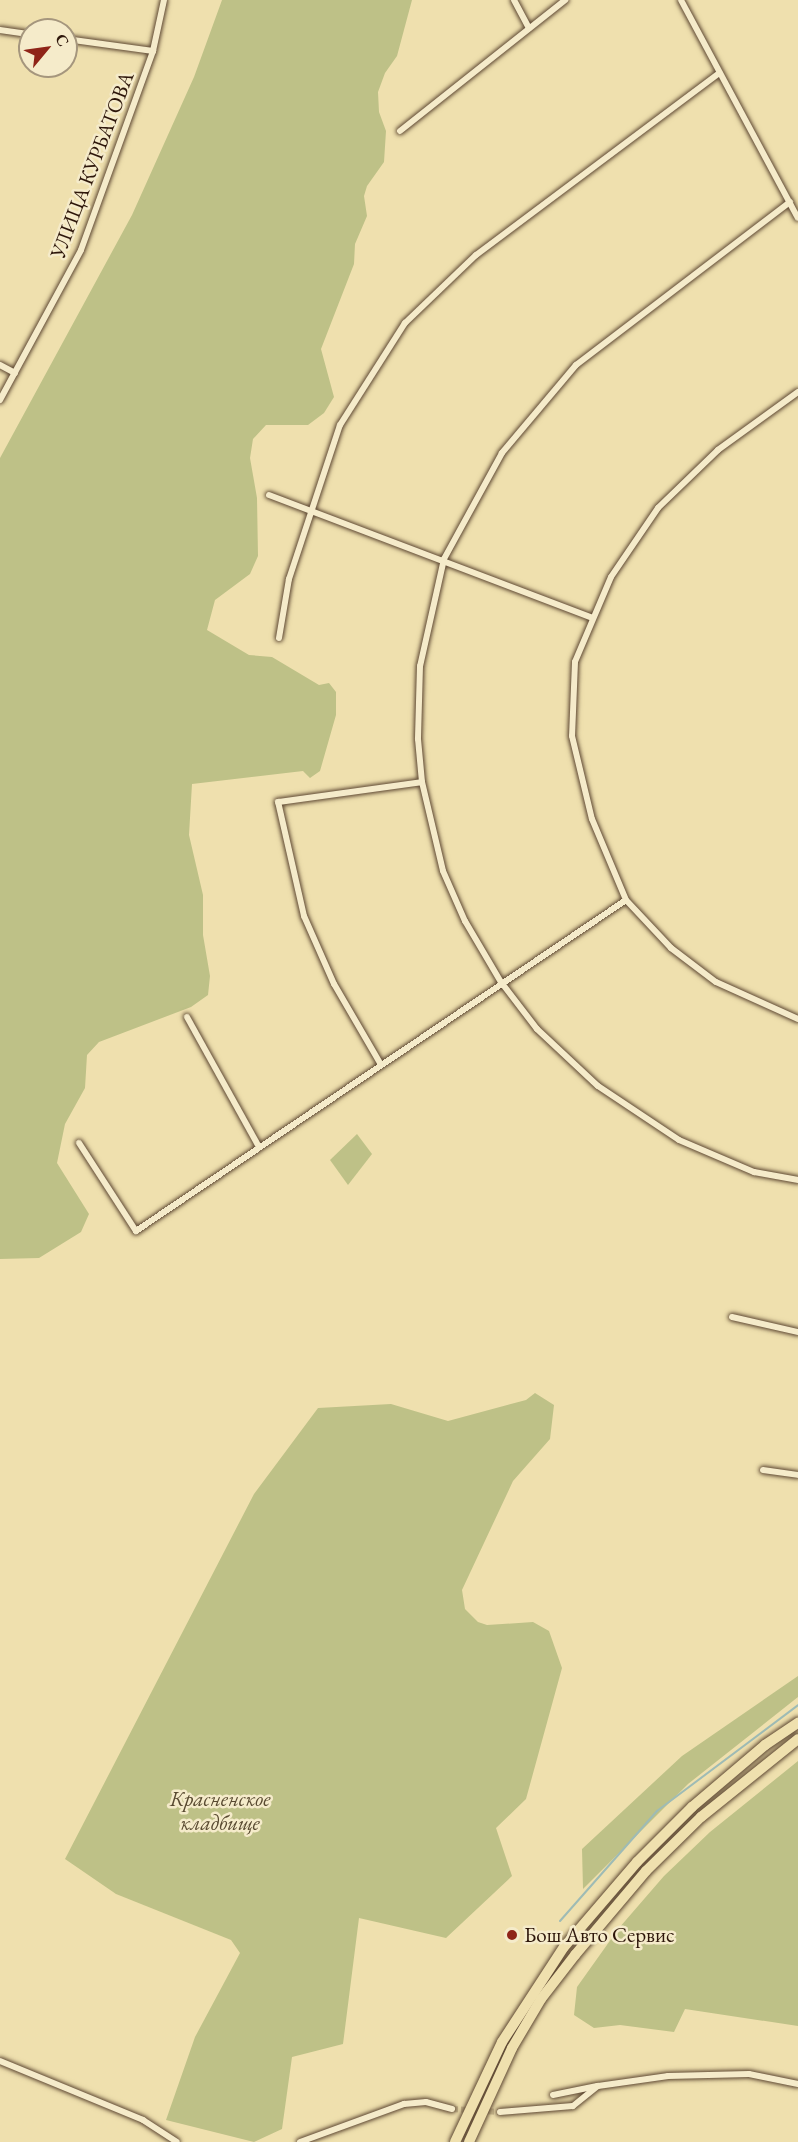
<!DOCTYPE html>
<html>
<head>
<meta charset="utf-8">
<style>
	body { margin:0 }
	#map { position:relative; width:798px; height:2142px; overflow:hidden; background:#efe0ae; font-family:"EB Garamond",serif }
	div>[style] { position:absolute }
	.green>* { inset:0; background:#bec187 }
	.stream>* { height:2px; margin:-1px; padding:0 1px; transform-origin:1px; border-radius:1px; background:#9ebbb5 }
	.street-tunnel>* { height:6px; margin-top:-3px; transform-origin:0; background:repeating-linear-gradient(90deg,#c8b88d 0 6px,transparent 0 9px) }
	.roads { filter:drop-shadow(0 0 2px #5e4833) drop-shadow(0 0 2px #5e4833) }
	.street>* { height:6px; margin:-3px; padding:0 3px; transform-origin:3px; border-radius:3px; background:#f5ebca }
	.primary>* { height:10px; margin:-5px; padding:0 5px; transform-origin:5px; border-radius:5px; background:#efe0ae }
	.dots>* { width:16px; height:16px; translate:-50% -50%; box-sizing:border-box; border:3px solid #f5ebca; border-radius:50% }
	span { translate:-50% -50%; white-space:nowrap; text-align:center; line-height:1.15; -webkit-text-stroke:5px #f5ebca; paint-order:stroke }
	.street-label { font-size:21px; color:#2d160a }
	.park-label { font-size:21px; color:#584930; font-style:italic }
	.poi-label { font-size:21px; color:#2d160a }
	.left { translate:0 -50%; text-align:left }
	.north { position:absolute; left:18px; top:18px; width:60px; height:60px; box-sizing:border-box; background:#f5ebca; border:2px solid #a5967d; border-radius:50%; rotate:61deg; font-size:16px; font-weight:700; line-height:24px; text-align:center; color:#2d160a }
	.north::after { content:''; display:block; margin:auto; width:21px; height:27px; background:#8f2418; clip-path:polygon(50% 0,100% 100%,50% 72%,0 100%) }
</style>
</head>
<body>
<div id="map">
	<div class="green">
		<i style="clip-path:polygon(222px 0,412px 0,397px 56px,385px 73px,378px 92px,379px 112px,386px 131px,384px 162px,367px 186px,364px 196px,367px 216px,355px 244px,354px 264px,321px 349px,334px 397px,324px 413px,308px 425px,266px 425px,253px 439px,250px 458px,257px 498px,258px 556px,250px 574px,215px 600px,207px 630px,249px 655px,272px 657px,319px 685px,329px 683px,336px 692px,336px 715px,320px 771px,310px 778px,303px 771px,192px 784px,189px 835px,203px 895px,203px 935px,210px 976px,208px 995px,191px 1007px,99px 1042px,87px 1055px,85px 1088px,65px 1124px,57px 1163px,89px 1214px,81px 1232px,39px 1258px,0 1259px,0 458px,132px 215px,194px 77px)"></i>
		<i style="clip-path:polygon(357px 1134px,372px 1154px,348px 1185px,330px 1160px)"></i>
		<i style="clip-path:polygon(535px 1393px,554px 1405px,550px 1439px,513px 1481px,462px 1590px,465px 1609px,478px 1622px,487px 1625px,533px 1622px,549px 1631px,562px 1668px,526px 1799px,496px 1828px,512px 1876px,446px 1938px,359px 1918px,343px 2044px,292px 2057px,282px 2129px,254px 2142px,166px 2120px,195px 2037px,240px 1953px,231px 1940px,116px 1894px,65px 1859px,254px 1494px,318px 1408px,391px 1404px,448px 1421px,526px 1400px)"></i>
		<i style="clip-path:polygon(798px 1676px,798px 1697px,688px 1784px,583px 1889px,582px 1849px,682px 1756px)"></i>
		<i style="clip-path:polygon(798px 1761px,798px 2026px,685px 2009px,674px 2032px,620px 2025px,594px 2028px,574px 2015px,577px 1987px,619px 1928px,664px 1876px,710px 1832px)"></i>
	</div>
	<div class="stream">
		<i style="left:560px;top:1921px;width:147px;rotate:-48.6deg"></i>
		<i style="left:657px;top:1811px;width:176px;rotate:-36.9deg"></i>
	</div>
	<div class="street-tunnel">
		<i style="left:452px;top:2109px;width:48px;rotate:3.6deg"></i>
	</div>
	<div class="roads">
		<div class="street">
			<i style="left:514px;top:0;width:32px;rotate:62deg"></i>
			<i style="left:681px;top:0;width:247px;rotate:61.8deg"></i>
			<i style="left:0;top:30px;width:30px;rotate:8deg"></i>
			<i style="left:66px;top:39px;width:88px;rotate:7.9deg"></i>
			<i style="left:400px;top:131px;width:211px;rotate:-38.4deg"></i>
			<i style="left:790px;top:202px;width:269px;rotate:142.7deg"></i>
			<i style="left:576px;top:365px;width:115px;rotate:130.1deg"></i>
			<i style="left:502px;top:453px;width:121px;rotate:118.7deg"></i>
			<i style="left:444px;top:559px;width:110px;rotate:102.6deg"></i>
			<i style="left:420px;top:666px;width:73px;rotate:91.6deg"></i>
			<i style="left:418px;top:739px;width:43px;rotate:84.7deg"></i>
			<i style="left:422px;top:782px;width:91px;rotate:76.7deg"></i>
			<i style="left:443px;top:871px;width:55px;rotate:66.3deg"></i>
			<i style="left:465px;top:921px;width:71px;rotate:59.5deg"></i>
			<i style="left:501px;top:982px;width:59px;rotate:52.5deg"></i>
			<i style="left:537px;top:1029px;width:83px;rotate:43.1deg"></i>
			<i style="left:598px;top:1086px;width:97px;rotate:33.7deg"></i>
			<i style="left:679px;top:1140px;width:82px;rotate:23.1deg"></i>
			<i style="left:754px;top:1172px;width:45px;rotate:10.3deg"></i>
			<i style="left:0;top:365px;width:17px;rotate:28deg"></i>
			<i style="left:798px;top:392px;width:99px;rotate:144.1deg"></i>
			<i style="left:718px;top:450px;width:83px;rotate:136deg"></i>
			<i style="left:658px;top:508px;width:83px;rotate:124.3deg"></i>
			<i style="left:611px;top:577px;width:92px;rotate:113deg"></i>
			<i style="left:575px;top:662px;width:74px;rotate:92.3deg"></i>
			<i style="left:572px;top:736px;width:85px;rotate:76.5deg"></i>
			<i style="left:592px;top:819px;width:88px;rotate:67.2deg"></i>
			<i style="left:626px;top:900px;width:66px;rotate:46.8deg"></i>
			<i style="left:671px;top:948px;width:56px;rotate:37.1deg"></i>
			<i style="left:716px;top:982px;width:90px;rotate:24.3deg"></i>
			<i style="left:0;top:400px;width:170px;rotate:-61.6deg"></i>
			<i style="left:81px;top:250px;width:212px;rotate:-70.1deg"></i>
			<i style="left:153px;top:51px;width:52px;rotate:-77.8deg"></i>
			<i style="left:269px;top:495px;width:346px;rotate:20.8deg"></i>
			<i style="left:279px;top:638px;width:60px;rotate:-80.4deg"></i>
			<i style="left:289px;top:579px;width:162px;rotate:-71.7deg"></i>
			<i style="left:340px;top:425px;width:121px;rotate:-57.5deg"></i>
			<i style="left:405px;top:323px;width:98px;rotate:-43.8deg"></i>
			<i style="left:476px;top:255px;width:304px;rotate:-36.8deg"></i>
			<i style="left:187px;top:1017px;width:149px;rotate:61deg"></i>
			<i style="left:380px;top:1063px;width:91px;rotate:-120.2deg"></i>
			<i style="left:334px;top:984px;width:74px;rotate:-113.8deg"></i>
			<i style="left:304px;top:916px;width:117px;rotate:-102.8deg"></i>
			<i style="left:278px;top:802px;width:145px;rotate:-7.9deg"></i>
			<i style="left:79px;top:1143px;width:105px;rotate:57.1deg"></i>
			<i style="left:136px;top:1231px;width:591px;rotate:-34.04deg"></i>
			<i style="left:732px;top:1317px;width:68px;rotate:12.8deg"></i>
			<i style="left:763px;top:1470px;width:35px;rotate:8deg"></i>
			<i style="left:0;top:2061px;width:155px;rotate:22.4deg"></i>
			<i style="left:143px;top:2120px;width:40px;rotate:32.9deg"></i>
			<i style="left:553px;top:2095px;width:45px;rotate:-11.6deg"></i>
			<i style="left:500px;top:2112px;width:73px;rotate:-4.7deg"></i>
			<i style="left:573px;top:2106px;width:32px;rotate:-39deg"></i>
			<i style="left:598px;top:2086px;width:71px;rotate:-8.1deg"></i>
			<i style="left:668px;top:2076px;width:81px;rotate:-1.4deg"></i>
			<i style="left:749px;top:2074px;width:50px;rotate:11.5deg"></i>
			<i style="left:300px;top:2142px;width:111px;rotate:-20.1deg"></i>
			<i style="left:404px;top:2104px;width:22px;rotate:-5deg"></i>
			<i style="left:426px;top:2102px;width:27px;rotate:15deg"></i>
		</div>
		<div class="primary">
			<i style="left:455px;top:2142px;width:110px;rotate:-64.8deg"></i>
			<i style="left:502px;top:2042px;width:113px;rotate:-56.9deg"></i>
			<i style="left:564px;top:1947px;width:112px;rotate:-49.3deg"></i>
			<i style="left:637px;top:1862px;width:78px;rotate:-45deg"></i>
			<i style="left:692px;top:1807px;width:96px;rotate:-40.3deg"></i>
			<i style="left:765px;top:1745px;width:40px;rotate:-34deg"></i>
			<i style="left:469px;top:2142px;width:103px;rotate:-65.4deg"></i>
			<i style="left:512px;top:2048px;width:57px;rotate:-59.4deg"></i>
			<i style="left:541px;top:1999px;width:56px;rotate:-52.3deg"></i>
			<i style="left:575px;top:1955px;width:110px;rotate:-49.8deg"></i>
			<i style="left:646px;top:1871px;width:77px;rotate:-44.5deg"></i>
			<i style="left:701px;top:1817px;width:124px;rotate:-38.8deg"></i>
		</div>
	</div>
	<div class="dots">
		<i style="left:512px;top:1935px;background:#8f2418"></i>
	</div>
	<div class="street-label">
		<span style="left:92px;top:165px;rotate:-69deg">УЛИЦА КУРБАТОВА</span>
	</div>
	<div class="park-label">
		<span style="left:220px;top:1811px">Красненское<br>кладбище</span>
	</div>
	<div class="poi-label">
		<span class="left" style="left:524px;top:1935px">Бош Авто Сервис</span>
	</div>
	<div class="north">С</div>
</div>
</body>
</html>
